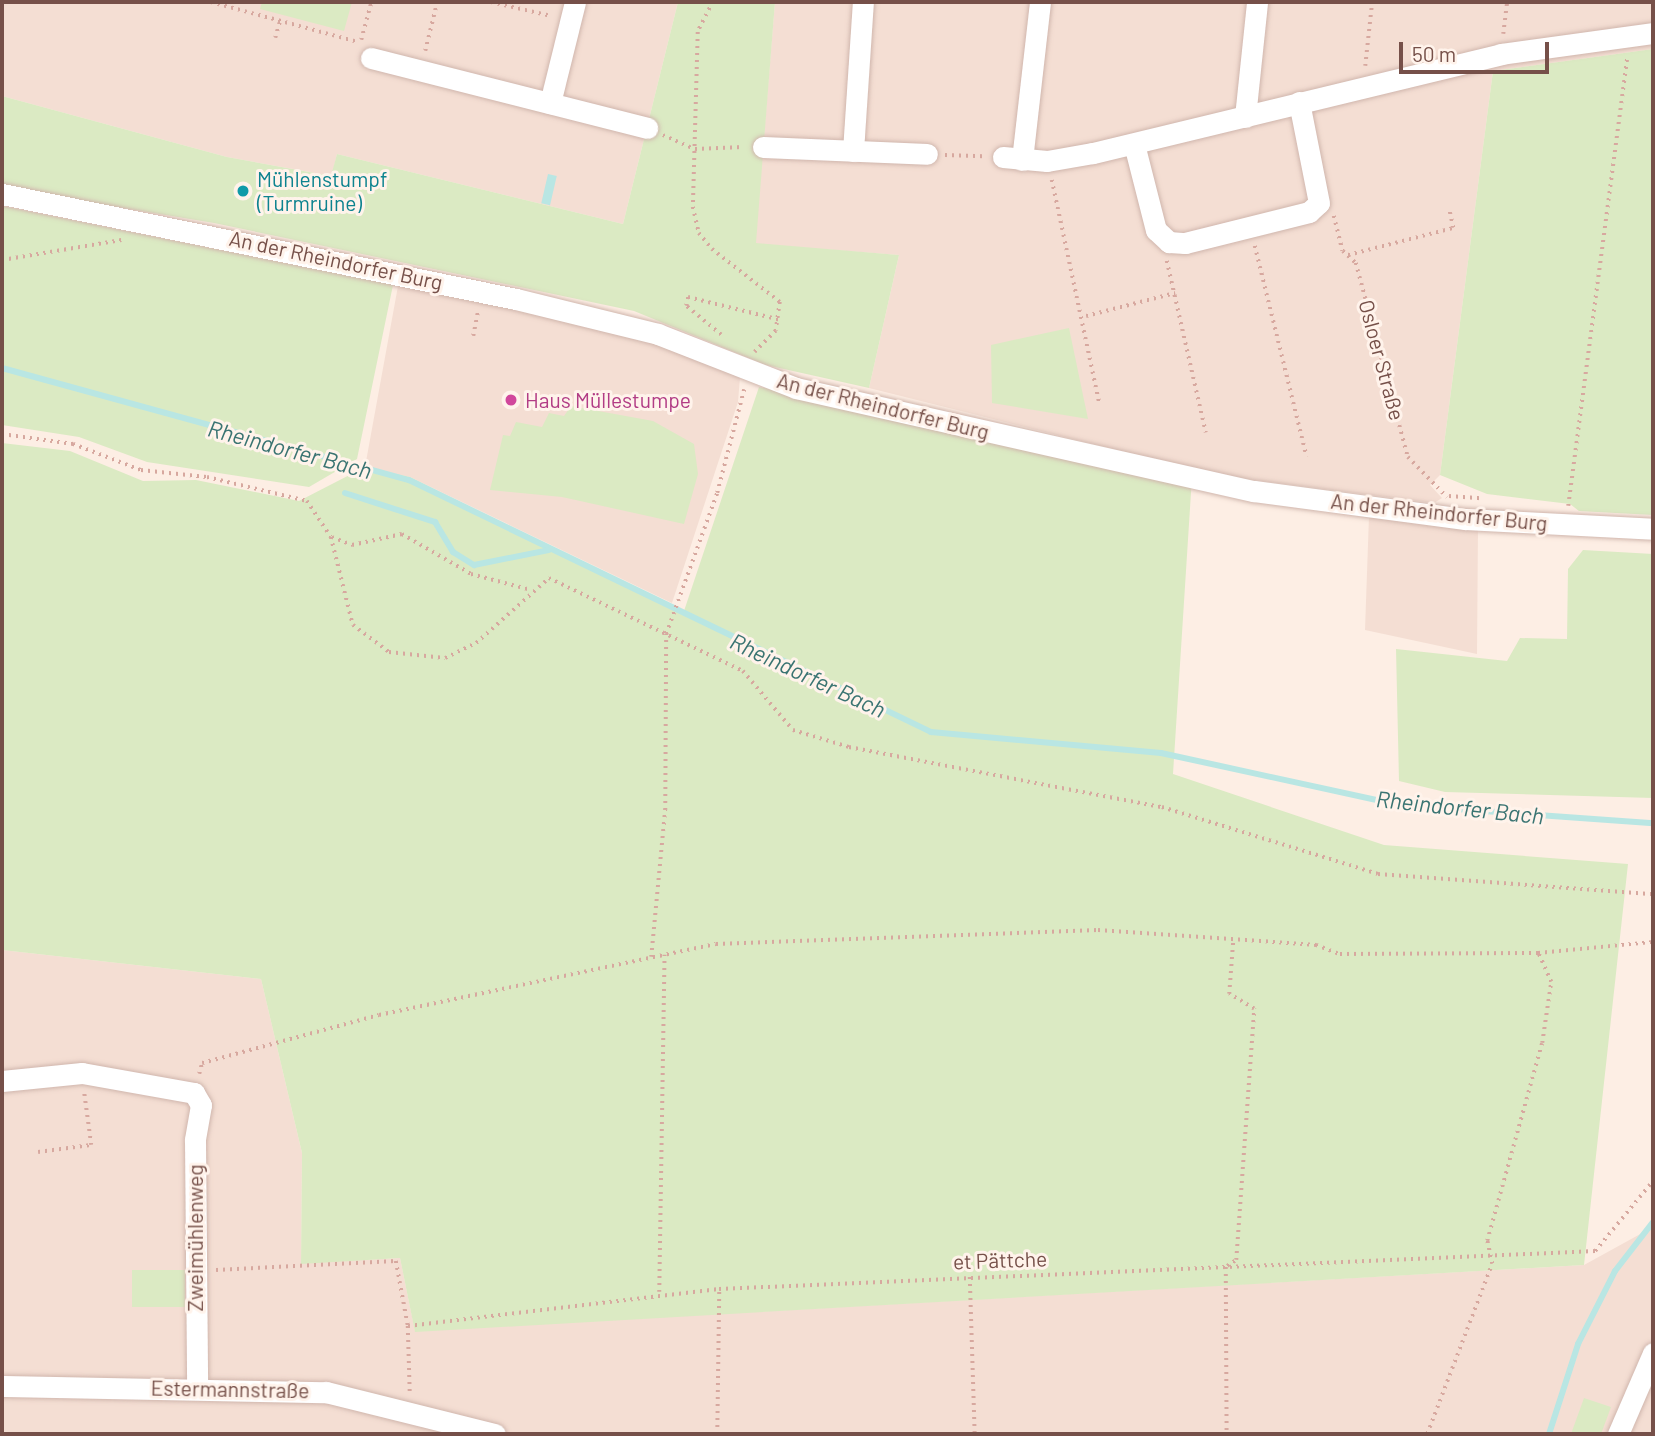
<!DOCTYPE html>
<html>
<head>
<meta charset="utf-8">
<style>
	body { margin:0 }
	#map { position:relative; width:1655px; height:1436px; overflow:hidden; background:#fdeee4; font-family:Barlow,sans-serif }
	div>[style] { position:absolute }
	.residential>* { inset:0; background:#f4ded3 }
	.green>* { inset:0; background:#dbeac3; transform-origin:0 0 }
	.water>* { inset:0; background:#b9e6e3; transform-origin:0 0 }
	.stream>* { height:6px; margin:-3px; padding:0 3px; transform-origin:3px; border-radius:3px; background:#b9e6e3 }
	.path>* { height:3.5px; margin-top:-1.75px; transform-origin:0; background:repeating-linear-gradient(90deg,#d7a89f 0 2px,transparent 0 7px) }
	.roads { filter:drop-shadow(0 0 2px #d0b6ad) drop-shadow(0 0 2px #d0b6ad) }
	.street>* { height:21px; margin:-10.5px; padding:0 10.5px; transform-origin:10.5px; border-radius:10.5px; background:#fff }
	.dots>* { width:19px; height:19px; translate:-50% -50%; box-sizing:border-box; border:4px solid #fff3eb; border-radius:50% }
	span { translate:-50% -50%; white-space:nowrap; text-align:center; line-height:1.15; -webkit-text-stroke:6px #fff3eb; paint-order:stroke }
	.culture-label { font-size:21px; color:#0d838f }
	.left { translate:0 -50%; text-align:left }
	.street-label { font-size:21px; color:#765049 }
	.hotel-label { font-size:21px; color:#b23c85 }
	.water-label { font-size:23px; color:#3a7472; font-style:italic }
	.frame { position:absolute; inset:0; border:4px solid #765049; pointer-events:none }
	.scale { position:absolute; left:1399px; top:42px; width:150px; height:32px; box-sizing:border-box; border:4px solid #765049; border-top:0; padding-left:9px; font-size:21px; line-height:24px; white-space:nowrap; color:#765049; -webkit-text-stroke:5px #fff3eb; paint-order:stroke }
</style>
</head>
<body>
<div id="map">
	<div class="residential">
		<i style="clip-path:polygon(2px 2px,678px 2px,623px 224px,337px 154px,332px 176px,227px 157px,2px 96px)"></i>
		<i style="clip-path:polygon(775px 2px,1653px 2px,1653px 49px,1493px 71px,1440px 475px,1430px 485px,1442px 498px,1434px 503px,1222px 476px,869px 388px,899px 255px,755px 244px)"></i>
		<i style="clip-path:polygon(398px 286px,655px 339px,740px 377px,738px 402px,672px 603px,410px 477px,365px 467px)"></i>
		<i style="clip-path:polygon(1369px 516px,1478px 528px,1477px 654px,1365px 630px)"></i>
		<i style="clip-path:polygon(2px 950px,261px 979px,302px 1153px,301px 1263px,400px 1258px,415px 1331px,1584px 1265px,1653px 1227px,1653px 1434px,2px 1434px)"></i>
	</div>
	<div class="green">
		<i style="clip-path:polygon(262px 2px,352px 2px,344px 31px,260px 9px)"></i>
		<i style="clip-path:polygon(678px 2px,775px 2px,756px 243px,899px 255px,869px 388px,766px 365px,634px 311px,214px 223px,2px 188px,2px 96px,227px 157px,331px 176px,337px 154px,623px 224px)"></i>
		<i style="clip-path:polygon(1653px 49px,1653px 515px,1579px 511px,1570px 504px,1487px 494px,1440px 475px,1493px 71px)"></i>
		<i style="clip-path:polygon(2px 206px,393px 285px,357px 459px,309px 487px,147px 462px,79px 437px,2px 425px)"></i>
		<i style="clip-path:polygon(1069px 328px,1088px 419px,992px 403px,991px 345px)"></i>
		<i style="clip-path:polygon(759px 387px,1192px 477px,1173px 774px,1384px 845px,1628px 864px,1584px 1265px,415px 1332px,400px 1258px,301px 1264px,302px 1153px,261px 979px,2px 950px,2px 443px,70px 451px,143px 481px,196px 480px,299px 501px,365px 467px,410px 477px,683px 614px)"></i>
		<i style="clip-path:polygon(571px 406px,653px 421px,694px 444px,698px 474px,684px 524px,562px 497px,490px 490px,503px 435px,510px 436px,516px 422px,542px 427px,549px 413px,564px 416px)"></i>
		<i style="clip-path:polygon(1583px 550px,1653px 554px,1653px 798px,1445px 792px,1399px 781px,1396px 649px,1507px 661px,1520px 638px,1567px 639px,1568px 569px)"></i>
		<i style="left:185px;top:1270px;width:37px;height:53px;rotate:90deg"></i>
		<i style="clip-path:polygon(1584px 1398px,1611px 1407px,1601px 1434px,1571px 1434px)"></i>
	</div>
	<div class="water">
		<i style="left:548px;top:174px;width:9px;height:30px;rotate:13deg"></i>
	</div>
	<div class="stream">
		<i style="left:2px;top:368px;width:422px;rotate:15.4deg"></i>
		<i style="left:409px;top:480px;width:580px;rotate:25.77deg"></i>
		<i style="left:931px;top:732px;width:231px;rotate:5.2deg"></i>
		<i style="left:1161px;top:753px;width:244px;rotate:12.3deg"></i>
		<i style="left:1399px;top:805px;width:255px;rotate:4.1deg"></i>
		<i style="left:345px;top:493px;width:95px;rotate:17.9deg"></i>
		<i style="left:435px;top:522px;width:35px;rotate:59deg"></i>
		<i style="left:453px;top:552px;width:25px;rotate:32deg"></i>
		<i style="left:474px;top:565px;width:76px;rotate:-11.3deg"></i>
		<i style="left:1549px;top:1434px;width:95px;rotate:-72.1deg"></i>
		<i style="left:1578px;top:1344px;width:82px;rotate:-63.1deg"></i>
		<i style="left:1615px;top:1271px;width:62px;rotate:-52.2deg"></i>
	</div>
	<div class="path">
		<i style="left:211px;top:2px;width:152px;rotate:15.2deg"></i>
		<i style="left:491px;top:2px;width:62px;rotate:13.1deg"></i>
		<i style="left:713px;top:2px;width:34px;rotate:117deg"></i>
		<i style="left:698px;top:32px;width:175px;rotate:91.6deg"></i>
		<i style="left:693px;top:207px;width:27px;rotate:77deg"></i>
		<i style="left:699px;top:233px;width:21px;rotate:51deg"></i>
		<i style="left:712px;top:249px;width:86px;rotate:37.9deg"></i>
		<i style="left:780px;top:302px;width:29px;rotate:98deg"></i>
		<i style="left:776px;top:331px;width:30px;rotate:135deg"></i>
		<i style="left:1503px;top:34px;width:32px;rotate:-83deg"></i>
		<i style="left:275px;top:38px;width:18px;rotate:-74deg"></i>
		<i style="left:361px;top:40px;width:39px;rotate:-75deg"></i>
		<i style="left:425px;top:51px;width:50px;rotate:-76.2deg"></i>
		<i style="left:1365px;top:66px;width:64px;rotate:-83.8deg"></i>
		<i style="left:663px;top:135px;width:35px;rotate:24deg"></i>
		<i style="left:695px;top:149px;width:48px;rotate:-2.4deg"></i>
		<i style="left:945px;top:155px;width:38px;rotate:2deg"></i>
		<i style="left:1052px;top:180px;width:230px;rotate:78deg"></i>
		<i style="left:1334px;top:216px;width:36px;rotate:76deg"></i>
		<i style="left:1343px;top:251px;width:18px;rotate:43deg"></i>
		<i style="left:1356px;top:263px;width:201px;rotate:75deg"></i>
		<i style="left:1408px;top:457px;width:56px;rotate:45.7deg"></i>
		<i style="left:1255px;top:246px;width:217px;rotate:76.2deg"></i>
		<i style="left:1348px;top:255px;width:108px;rotate:-14.4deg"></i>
		<i style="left:1453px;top:228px;width:19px;rotate:-102deg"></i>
		<i style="left:2px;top:260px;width:121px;rotate:-9.5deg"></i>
		<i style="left:1167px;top:261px;width:176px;rotate:77.2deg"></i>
		<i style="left:1086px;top:316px;width:92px;rotate:-14.5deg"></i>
		<i style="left:721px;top:335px;width:45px;rotate:-140.4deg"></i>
		<i style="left:686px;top:306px;width:9px;rotate:-77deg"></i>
		<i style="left:688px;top:297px;width:96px;rotate:13.9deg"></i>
		<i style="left:473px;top:336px;width:26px;rotate:-79deg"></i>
		<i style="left:2px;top:434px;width:72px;rotate:8deg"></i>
		<i style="left:73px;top:444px;width:73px;rotate:20.9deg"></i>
		<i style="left:141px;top:470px;width:66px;rotate:6.1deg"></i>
		<i style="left:207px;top:477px;width:103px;rotate:13.5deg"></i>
		<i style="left:307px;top:501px;width:43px;rotate:56.3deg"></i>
		<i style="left:331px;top:537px;width:91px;rotate:76deg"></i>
		<i style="left:353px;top:625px;width:45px;rotate:36.9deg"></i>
		<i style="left:389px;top:652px;width:56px;rotate:6.1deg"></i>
		<i style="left:445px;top:658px;width:34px;rotate:-26deg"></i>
		<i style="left:476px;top:643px;width:98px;rotate:-41.7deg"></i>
		<i style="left:549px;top:578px;width:215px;rotate:25.6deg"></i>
		<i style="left:743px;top:671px;width:77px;rotate:49.7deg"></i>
		<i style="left:793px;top:730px;width:59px;rotate:16.9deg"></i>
		<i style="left:849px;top:747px;width:319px;rotate:10.9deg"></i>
		<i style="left:1162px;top:807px;width:226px;rotate:17.2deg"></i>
		<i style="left:1378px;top:874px;width:276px;rotate:4.2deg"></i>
		<i style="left:1449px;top:496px;width:32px;rotate:4deg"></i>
		<i style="left:1568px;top:506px;width:454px;rotate:-82.5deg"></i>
		<i style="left:332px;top:537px;width:22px;rotate:22deg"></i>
		<i style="left:352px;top:545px;width:51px;rotate:-12.4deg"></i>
		<i style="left:402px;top:534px;width:80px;rotate:30.1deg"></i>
		<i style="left:471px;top:574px;width:62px;rotate:14.9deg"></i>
		<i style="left:651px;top:957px;width:148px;rotate:-84.6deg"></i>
		<i style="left:665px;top:810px;width:176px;rotate:-89.7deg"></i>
		<i style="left:666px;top:634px;width:150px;rotate:-70.1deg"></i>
		<i style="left:717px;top:493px;width:107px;rotate:-75.4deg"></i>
		<i style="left:199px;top:1074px;width:11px;rotate:-75deg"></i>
		<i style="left:202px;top:1063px;width:183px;rotate:-15.2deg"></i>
		<i style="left:379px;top:1015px;width:344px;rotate:-11.9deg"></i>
		<i style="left:716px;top:944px;width:382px;rotate:-2.1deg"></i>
		<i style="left:1098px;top:930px;width:219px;rotate:3.9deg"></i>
		<i style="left:1316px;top:945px;width:26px;rotate:21deg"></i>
		<i style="left:1340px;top:954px;width:198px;rotate:-0.3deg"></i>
		<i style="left:1538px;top:953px;width:116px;rotate:-5.5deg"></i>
		<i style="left:38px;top:1152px;width:53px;rotate:-7.5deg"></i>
		<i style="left:91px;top:1145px;width:52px;rotate:-97.7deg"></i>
		<i style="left:1227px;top:1266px;width:11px;rotate:-34deg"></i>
		<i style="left:1236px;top:1260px;width:252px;rotate:-85.9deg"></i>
		<i style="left:1254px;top:1009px;width:29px;rotate:-149deg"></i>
		<i style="left:1229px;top:994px;width:53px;rotate:-85.7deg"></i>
		<i style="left:1226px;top:1267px;width:167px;rotate:89.7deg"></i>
		<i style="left:216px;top:1270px;width:180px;rotate:-2.9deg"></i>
		<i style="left:396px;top:1261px;width:66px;rotate:79.5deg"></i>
		<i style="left:408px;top:1326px;width:68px;rotate:88.3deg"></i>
		<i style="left:970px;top:1277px;width:157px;rotate:88.2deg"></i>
		<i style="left:659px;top:1292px;width:337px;rotate:-89.1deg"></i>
		<i style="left:408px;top:1326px;width:313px;rotate:-6.8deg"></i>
		<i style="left:719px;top:1289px;width:877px;rotate:-2.48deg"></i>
		<i style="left:1595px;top:1251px;width:91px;rotate:-50.4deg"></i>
		<i style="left:717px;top:1434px;width:145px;rotate:-89.2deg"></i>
		<i style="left:1427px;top:1434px;width:182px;rotate:-69.1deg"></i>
		<i style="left:1492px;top:1264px;width:24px;rotate:-102deg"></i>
		<i style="left:1487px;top:1241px;width:205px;rotate:-74.5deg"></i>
		<i style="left:1542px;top:1043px;width:62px;rotate:-81.6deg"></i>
		<i style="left:1551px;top:982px;width:32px;rotate:-114deg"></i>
	</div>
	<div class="roads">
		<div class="street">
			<i style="left:371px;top:58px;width:285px;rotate:14.2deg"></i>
			<i style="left:550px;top:103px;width:104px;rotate:-76.1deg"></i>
			<i style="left:1245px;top:117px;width:116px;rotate:-84deg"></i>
			<i style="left:1134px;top:144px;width:89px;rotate:75.7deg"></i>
			<i style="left:1156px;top:230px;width:18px;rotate:43deg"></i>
			<i style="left:1169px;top:242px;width:16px;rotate:4deg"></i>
			<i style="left:1185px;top:243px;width:128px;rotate:-14deg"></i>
			<i style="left:1309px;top:212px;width:13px;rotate:-42deg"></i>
			<i style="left:1319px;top:203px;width:103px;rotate:-101.2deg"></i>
			<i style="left:763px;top:147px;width:164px;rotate:2.4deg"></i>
			<i style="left:853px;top:151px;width:149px;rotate:-86.2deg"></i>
			<i style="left:1003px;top:157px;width:44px;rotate:5.2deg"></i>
			<i style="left:1047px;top:161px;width:47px;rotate:-9.9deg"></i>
			<i style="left:1093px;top:153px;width:420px;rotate:-13.6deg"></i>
			<i style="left:1501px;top:54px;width:153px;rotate:-7.9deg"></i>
			<i style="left:1022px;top:160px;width:159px;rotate:-83.5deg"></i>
			<i style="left:2px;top:194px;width:525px;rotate:11.55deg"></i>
			<i style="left:516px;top:299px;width:146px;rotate:13.8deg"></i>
			<i style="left:658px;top:334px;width:148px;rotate:21.4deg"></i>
			<i style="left:796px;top:388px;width:469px;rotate:12.7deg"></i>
			<i style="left:1254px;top:491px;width:213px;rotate:7.6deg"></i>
			<i style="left:1465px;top:519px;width:188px;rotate:3deg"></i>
			<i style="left:2px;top:1081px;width:80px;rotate:-5.7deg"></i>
			<i style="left:82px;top:1073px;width:114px;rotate:10.1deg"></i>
			<i style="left:194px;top:1093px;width:14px;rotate:60deg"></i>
			<i style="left:201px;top:1105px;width:36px;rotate:100deg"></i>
			<i style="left:195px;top:1140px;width:247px;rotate:89.5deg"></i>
			<i style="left:2px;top:1386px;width:324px;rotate:1.1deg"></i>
			<i style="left:326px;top:1392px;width:174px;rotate:14deg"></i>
			<i style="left:1618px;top:1434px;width:88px;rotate:-66.6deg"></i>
		</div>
	</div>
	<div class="dots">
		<i style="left:243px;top:191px;background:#0f9aa8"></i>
		<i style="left:511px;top:400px;background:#d1479c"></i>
	</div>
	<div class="culture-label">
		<span class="left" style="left:257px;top:191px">Mühlenstumpf<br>(Turmruine)</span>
	</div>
	<div class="street-label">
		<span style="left:336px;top:260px;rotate:12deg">An der Rheindorfer Burg</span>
		<span style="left:1382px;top:360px;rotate:75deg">Osloer Straße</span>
		<span style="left:883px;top:406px;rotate:14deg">An der Rheindorfer Burg</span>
		<span style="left:1439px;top:512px;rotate:6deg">An der Rheindorfer Burg</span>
		<span style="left:195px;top:1238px;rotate:-90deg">Zweimühlenweg</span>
		<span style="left:1000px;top:1260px;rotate:-2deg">et Pättche</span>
		<span style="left:230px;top:1389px;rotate:1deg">Estermannstraße</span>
	</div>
	<div class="hotel-label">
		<span class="left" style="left:525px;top:400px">Haus Müllestumpe</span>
	</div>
	<div class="water-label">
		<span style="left:290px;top:449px;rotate:15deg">Rheindorfer Bach</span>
		<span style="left:808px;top:675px;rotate:25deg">Rheindorfer Bach</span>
		<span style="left:1460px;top:807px;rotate:6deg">Rheindorfer Bach</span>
	</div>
	<div class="frame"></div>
	<div class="scale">50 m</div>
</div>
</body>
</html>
